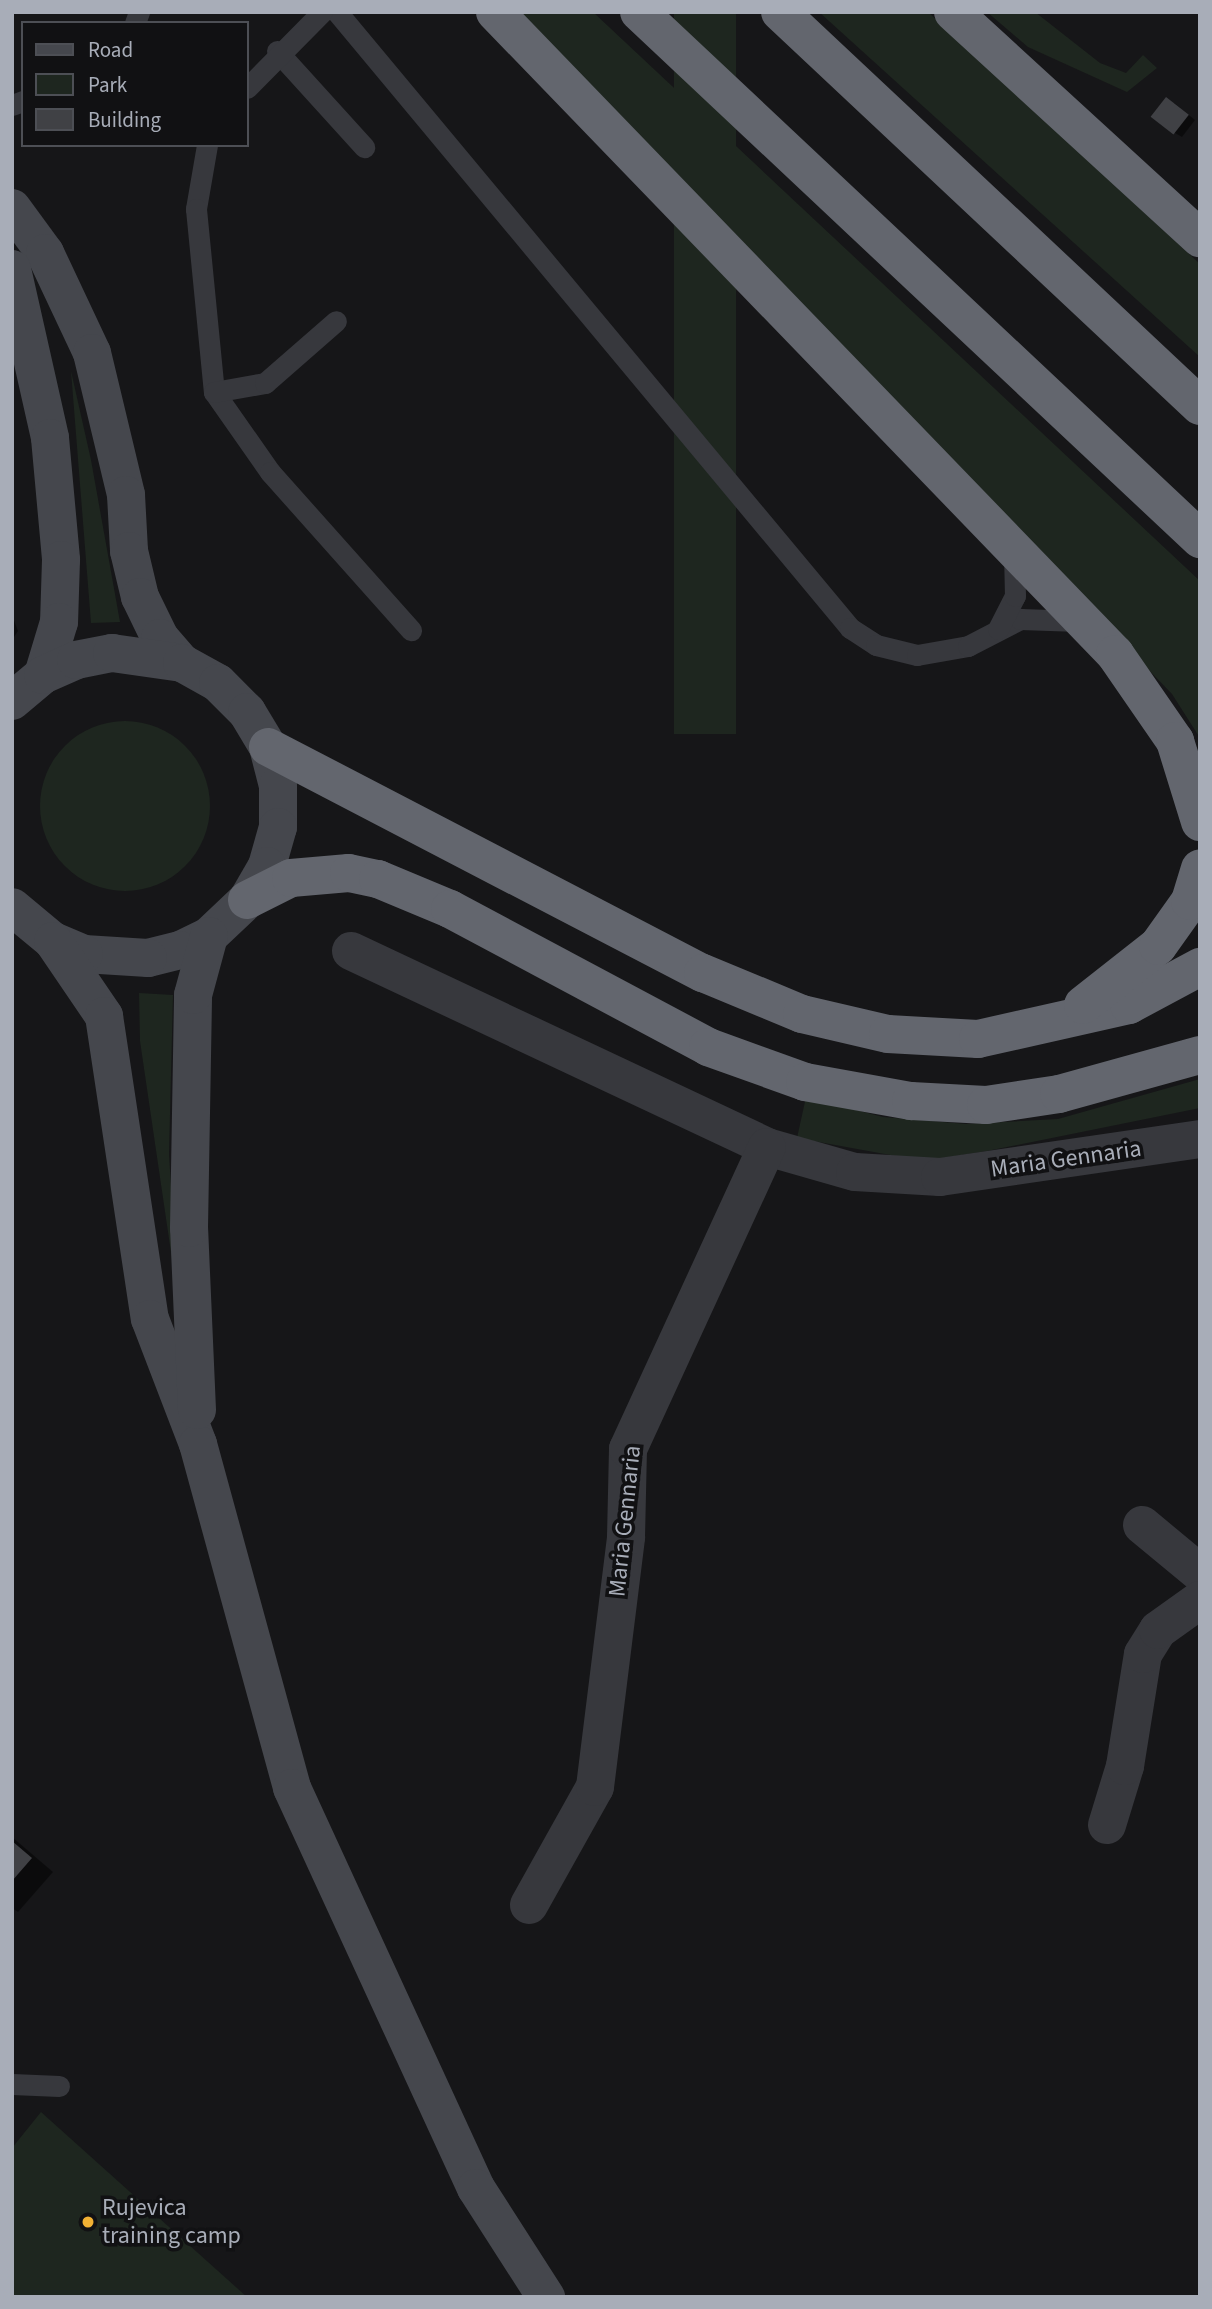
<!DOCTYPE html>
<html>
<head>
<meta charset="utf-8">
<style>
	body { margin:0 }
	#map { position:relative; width:1212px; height:2309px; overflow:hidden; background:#161618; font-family:"Source Sans 3",sans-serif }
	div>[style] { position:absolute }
	.green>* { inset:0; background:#1e261f; transform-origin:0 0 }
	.round { border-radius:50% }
	.shadow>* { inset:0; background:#0007 }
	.building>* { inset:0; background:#404145; transform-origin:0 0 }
	.lane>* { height:21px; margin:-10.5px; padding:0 10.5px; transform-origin:10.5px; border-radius:10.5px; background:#37383d }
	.street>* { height:38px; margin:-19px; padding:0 19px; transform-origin:19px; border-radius:19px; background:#37383d }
	.secondary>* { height:38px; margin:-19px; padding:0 19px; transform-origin:19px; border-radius:19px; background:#45474d }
	.highway>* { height:38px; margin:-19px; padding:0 19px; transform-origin:19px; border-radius:19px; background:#63666e }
	.dots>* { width:19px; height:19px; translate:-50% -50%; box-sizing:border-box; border:4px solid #111113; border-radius:50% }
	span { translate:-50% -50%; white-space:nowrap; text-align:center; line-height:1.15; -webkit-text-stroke:7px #111113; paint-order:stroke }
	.street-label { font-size:24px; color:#a8adb8 }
	.poi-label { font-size:24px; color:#a8adb8 }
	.left { translate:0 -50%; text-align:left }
	.frame { position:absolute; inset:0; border:14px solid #a8adb8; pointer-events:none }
	.legend { position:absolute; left:21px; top:21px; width:228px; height:126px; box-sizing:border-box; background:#111113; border:2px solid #4d4f55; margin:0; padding:9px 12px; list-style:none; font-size:21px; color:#a8adb8 }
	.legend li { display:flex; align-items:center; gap:14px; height:35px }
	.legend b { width:35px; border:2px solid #4d4f55 }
</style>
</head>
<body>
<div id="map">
	<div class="green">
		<i style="clip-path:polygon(514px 12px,593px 12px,1200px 581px,1200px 738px,1172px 694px)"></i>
		<i style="left:674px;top:12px;width:62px;height:722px"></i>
		<i style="clip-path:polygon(819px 12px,928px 12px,1200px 264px,1200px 357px)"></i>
		<i style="clip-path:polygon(987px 12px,1035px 12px,1100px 63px,1126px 73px,1143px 55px,1157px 68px,1127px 92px,1028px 47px)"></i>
		<i style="clip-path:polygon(71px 371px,91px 460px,120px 622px,91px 623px)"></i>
		<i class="round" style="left:40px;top:721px;width:170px;height:170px"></i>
		<i style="clip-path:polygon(139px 993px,173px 995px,169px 1154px,178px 1300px,140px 1041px)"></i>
		<i style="clip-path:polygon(1200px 1079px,1200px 1108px,987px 1151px,923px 1161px,797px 1138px,806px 1097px,883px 1117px,966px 1124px,1058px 1119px)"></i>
		<i style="clip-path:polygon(41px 2112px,247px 2297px,12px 2297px,12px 2148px)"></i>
	</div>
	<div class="shadow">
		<i style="clip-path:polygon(1174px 103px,1195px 120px,1182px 137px,1175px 133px)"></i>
		<i style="clip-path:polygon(12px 615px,18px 631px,12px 640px)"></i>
		<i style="clip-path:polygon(12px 1837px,53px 1872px,18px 1912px,12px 1908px)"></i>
	</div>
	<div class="building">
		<i style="left:1166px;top:97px;width:29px;height:25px;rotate:38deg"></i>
		<i style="clip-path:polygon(12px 1841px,32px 1858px,12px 1881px)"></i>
	</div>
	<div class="lane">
		<i style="left:337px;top:12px;width:802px;rotate:50.21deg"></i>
		<i style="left:850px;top:628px;width:31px;rotate:33deg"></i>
		<i style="left:876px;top:645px;width:42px;rotate:13.7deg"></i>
		<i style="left:917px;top:655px;width:52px;rotate:-10deg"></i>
		<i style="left:968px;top:646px;width:59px;rotate:-27.4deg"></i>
		<i style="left:1020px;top:619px;width:59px;rotate:1.9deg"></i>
		<i style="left:135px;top:23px;width:12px;rotate:-70deg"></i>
		<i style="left:277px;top:51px;width:130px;rotate:47.8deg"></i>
		<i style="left:247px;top:88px;width:107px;rotate:-45.4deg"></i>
		<i style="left:12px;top:105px;width:12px;rotate:-20deg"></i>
		<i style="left:207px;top:145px;width:65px;rotate:99.8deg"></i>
		<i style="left:196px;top:209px;width:184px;rotate:84.4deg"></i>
		<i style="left:214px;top:392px;width:98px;rotate:55deg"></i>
		<i style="left:270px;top:472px;width:212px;rotate:48.3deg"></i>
		<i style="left:214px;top:392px;width:52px;rotate:-10deg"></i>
		<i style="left:265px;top:383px;width:94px;rotate:-41.1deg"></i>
		<i style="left:998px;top:629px;width:37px;rotate:-63deg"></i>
		<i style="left:1015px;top:596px;width:44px;rotate:-91.3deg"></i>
		<i style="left:12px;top:2084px;width:47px;rotate:2.4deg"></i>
	</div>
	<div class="street">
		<i style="left:351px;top:951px;width:460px;rotate:25.2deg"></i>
		<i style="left:767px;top:1147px;width:91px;rotate:15.9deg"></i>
		<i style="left:855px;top:1172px;width:85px;rotate:3.4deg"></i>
		<i style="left:940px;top:1177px;width:263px;rotate:-8.3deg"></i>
		<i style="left:1142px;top:1525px;width:75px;rotate:39.6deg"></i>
		<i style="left:1107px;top:1825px;width:62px;rotate:-73deg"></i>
		<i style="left:1125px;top:1766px;width:113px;rotate:-80.9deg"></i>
		<i style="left:1143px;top:1654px;width:28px;rotate:-58deg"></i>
		<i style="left:1158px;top:1630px;width:52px;rotate:-35.5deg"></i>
		<i style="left:529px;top:1905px;width:135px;rotate:-60.8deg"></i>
		<i style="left:595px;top:1787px;width:252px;rotate:-82.9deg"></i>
		<i style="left:626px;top:1537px;width:88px;rotate:-88.7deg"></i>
		<i style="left:628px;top:1449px;width:332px;rotate:-65.3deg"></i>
	</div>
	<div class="secondary">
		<i style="left:12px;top:208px;width:56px;rotate:53.7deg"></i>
		<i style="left:45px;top:253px;width:110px;rotate:64.8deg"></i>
		<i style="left:92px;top:353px;width:146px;rotate:76.5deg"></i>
		<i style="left:126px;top:495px;width:56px;rotate:86.9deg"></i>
		<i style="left:129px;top:551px;width:47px;rotate:76.6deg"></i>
		<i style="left:140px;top:597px;width:46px;rotate:64deg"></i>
		<i style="left:160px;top:638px;width:33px;rotate:49deg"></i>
		<i style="left:12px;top:269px;width:173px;rotate:77.3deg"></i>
		<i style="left:50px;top:438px;width:122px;rotate:84.8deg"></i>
		<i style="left:61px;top:560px;width:62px;rotate:91.8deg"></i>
		<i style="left:59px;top:622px;width:55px;rotate:106.8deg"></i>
		<i style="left:12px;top:701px;width:40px;rotate:-40deg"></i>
		<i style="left:43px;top:675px;width:36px;rotate:-24deg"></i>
		<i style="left:76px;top:660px;width:37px;rotate:-11deg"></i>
		<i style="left:112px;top:653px;width:71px;rotate:8.1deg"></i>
		<i style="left:182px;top:663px;width:41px;rotate:29.1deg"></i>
		<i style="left:218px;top:683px;width:41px;rotate:45deg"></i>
		<i style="left:247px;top:712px;width:41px;rotate:59deg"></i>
		<i style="left:268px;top:747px;width:40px;rotate:75.6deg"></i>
		<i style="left:278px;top:786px;width:41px;rotate:90deg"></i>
		<i style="left:278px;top:827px;width:41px;rotate:105.8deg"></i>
		<i style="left:267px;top:866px;width:39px;rotate:120deg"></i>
		<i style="left:247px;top:900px;width:52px;rotate:136.5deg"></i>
		<i style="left:209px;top:936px;width:32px;rotate:154deg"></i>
		<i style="left:180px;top:950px;width:33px;rotate:166deg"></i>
		<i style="left:148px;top:958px;width:64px;rotate:-176.4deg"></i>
		<i style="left:84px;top:954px;width:34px;rotate:-157deg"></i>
		<i style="left:53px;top:941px;width:53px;rotate:-140.3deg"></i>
		<i style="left:53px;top:941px;width:91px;rotate:55.8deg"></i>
		<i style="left:104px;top:1016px;width:306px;rotate:81.4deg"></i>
		<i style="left:150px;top:1319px;width:134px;rotate:69deg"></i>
		<i style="left:198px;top:1444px;width:357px;rotate:74.7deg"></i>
		<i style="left:292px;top:1788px;width:440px;rotate:65.3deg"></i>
		<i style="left:476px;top:2188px;width:130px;rotate:57.3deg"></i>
		<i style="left:197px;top:1410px;width:182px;rotate:-92.5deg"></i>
		<i style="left:189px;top:1228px;width:233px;rotate:-89deg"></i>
		<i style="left:193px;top:995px;width:61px;rotate:-74.8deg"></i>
	</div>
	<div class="highway">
		<i style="left:495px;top:12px;width:893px;rotate:46deg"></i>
		<i style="left:1115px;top:654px;width:106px;rotate:55.4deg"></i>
		<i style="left:1175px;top:741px;width:85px;rotate:72.8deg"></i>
		<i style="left:639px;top:12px;width:770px;rotate:43.21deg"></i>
		<i style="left:780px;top:12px;width:576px;rotate:43.17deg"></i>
		<i style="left:953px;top:12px;width:335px;rotate:42.5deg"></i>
		<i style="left:268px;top:747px;width:490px;rotate:27.5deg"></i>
		<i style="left:703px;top:973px;width:107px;rotate:22.5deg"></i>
		<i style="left:802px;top:1014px;width:88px;rotate:13.1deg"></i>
		<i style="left:888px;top:1034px;width:90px;rotate:3.2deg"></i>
		<i style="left:978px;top:1039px;width:155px;rotate:-12.7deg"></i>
		<i style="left:1129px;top:1005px;width:81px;rotate:-28.2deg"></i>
		<i style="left:247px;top:900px;width:49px;rotate:-26.6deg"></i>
		<i style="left:291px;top:878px;width:58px;rotate:-4.9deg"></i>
		<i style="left:349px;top:873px;width:30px;rotate:12deg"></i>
		<i style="left:378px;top:879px;width:78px;rotate:22.6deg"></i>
		<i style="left:450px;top:909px;width:293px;rotate:28.1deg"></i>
		<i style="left:708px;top:1047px;width:103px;rotate:19.8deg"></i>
		<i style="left:805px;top:1082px;width:108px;rotate:10.2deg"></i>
		<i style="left:911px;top:1101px;width:75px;rotate:3.1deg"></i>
		<i style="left:986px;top:1105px;width:74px;rotate:-8.6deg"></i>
		<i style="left:1059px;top:1094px;width:146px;rotate:-15.5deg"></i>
		<i style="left:1083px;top:1005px;width:95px;rotate:-38.2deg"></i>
		<i style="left:1158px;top:946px;width:55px;rotate:-54.6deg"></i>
		<i style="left:1190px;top:901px;width:34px;rotate:-73deg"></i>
	</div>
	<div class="dots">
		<i style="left:88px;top:2222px;background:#f2b134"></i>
	</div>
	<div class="street-label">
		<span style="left:1066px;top:1159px;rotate:-8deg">Maria Gennaria</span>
		<span style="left:625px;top:1521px;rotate:-84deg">Maria Gennaria</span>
	</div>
	<div class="poi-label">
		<span class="left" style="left:102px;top:2222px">Rujevica<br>training camp</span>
	</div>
	<div class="frame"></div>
	<ul class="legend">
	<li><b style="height:9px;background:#45474d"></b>Road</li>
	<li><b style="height:19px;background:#1e261f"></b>Park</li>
	<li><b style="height:19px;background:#404145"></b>Building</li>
	</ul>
</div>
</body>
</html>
